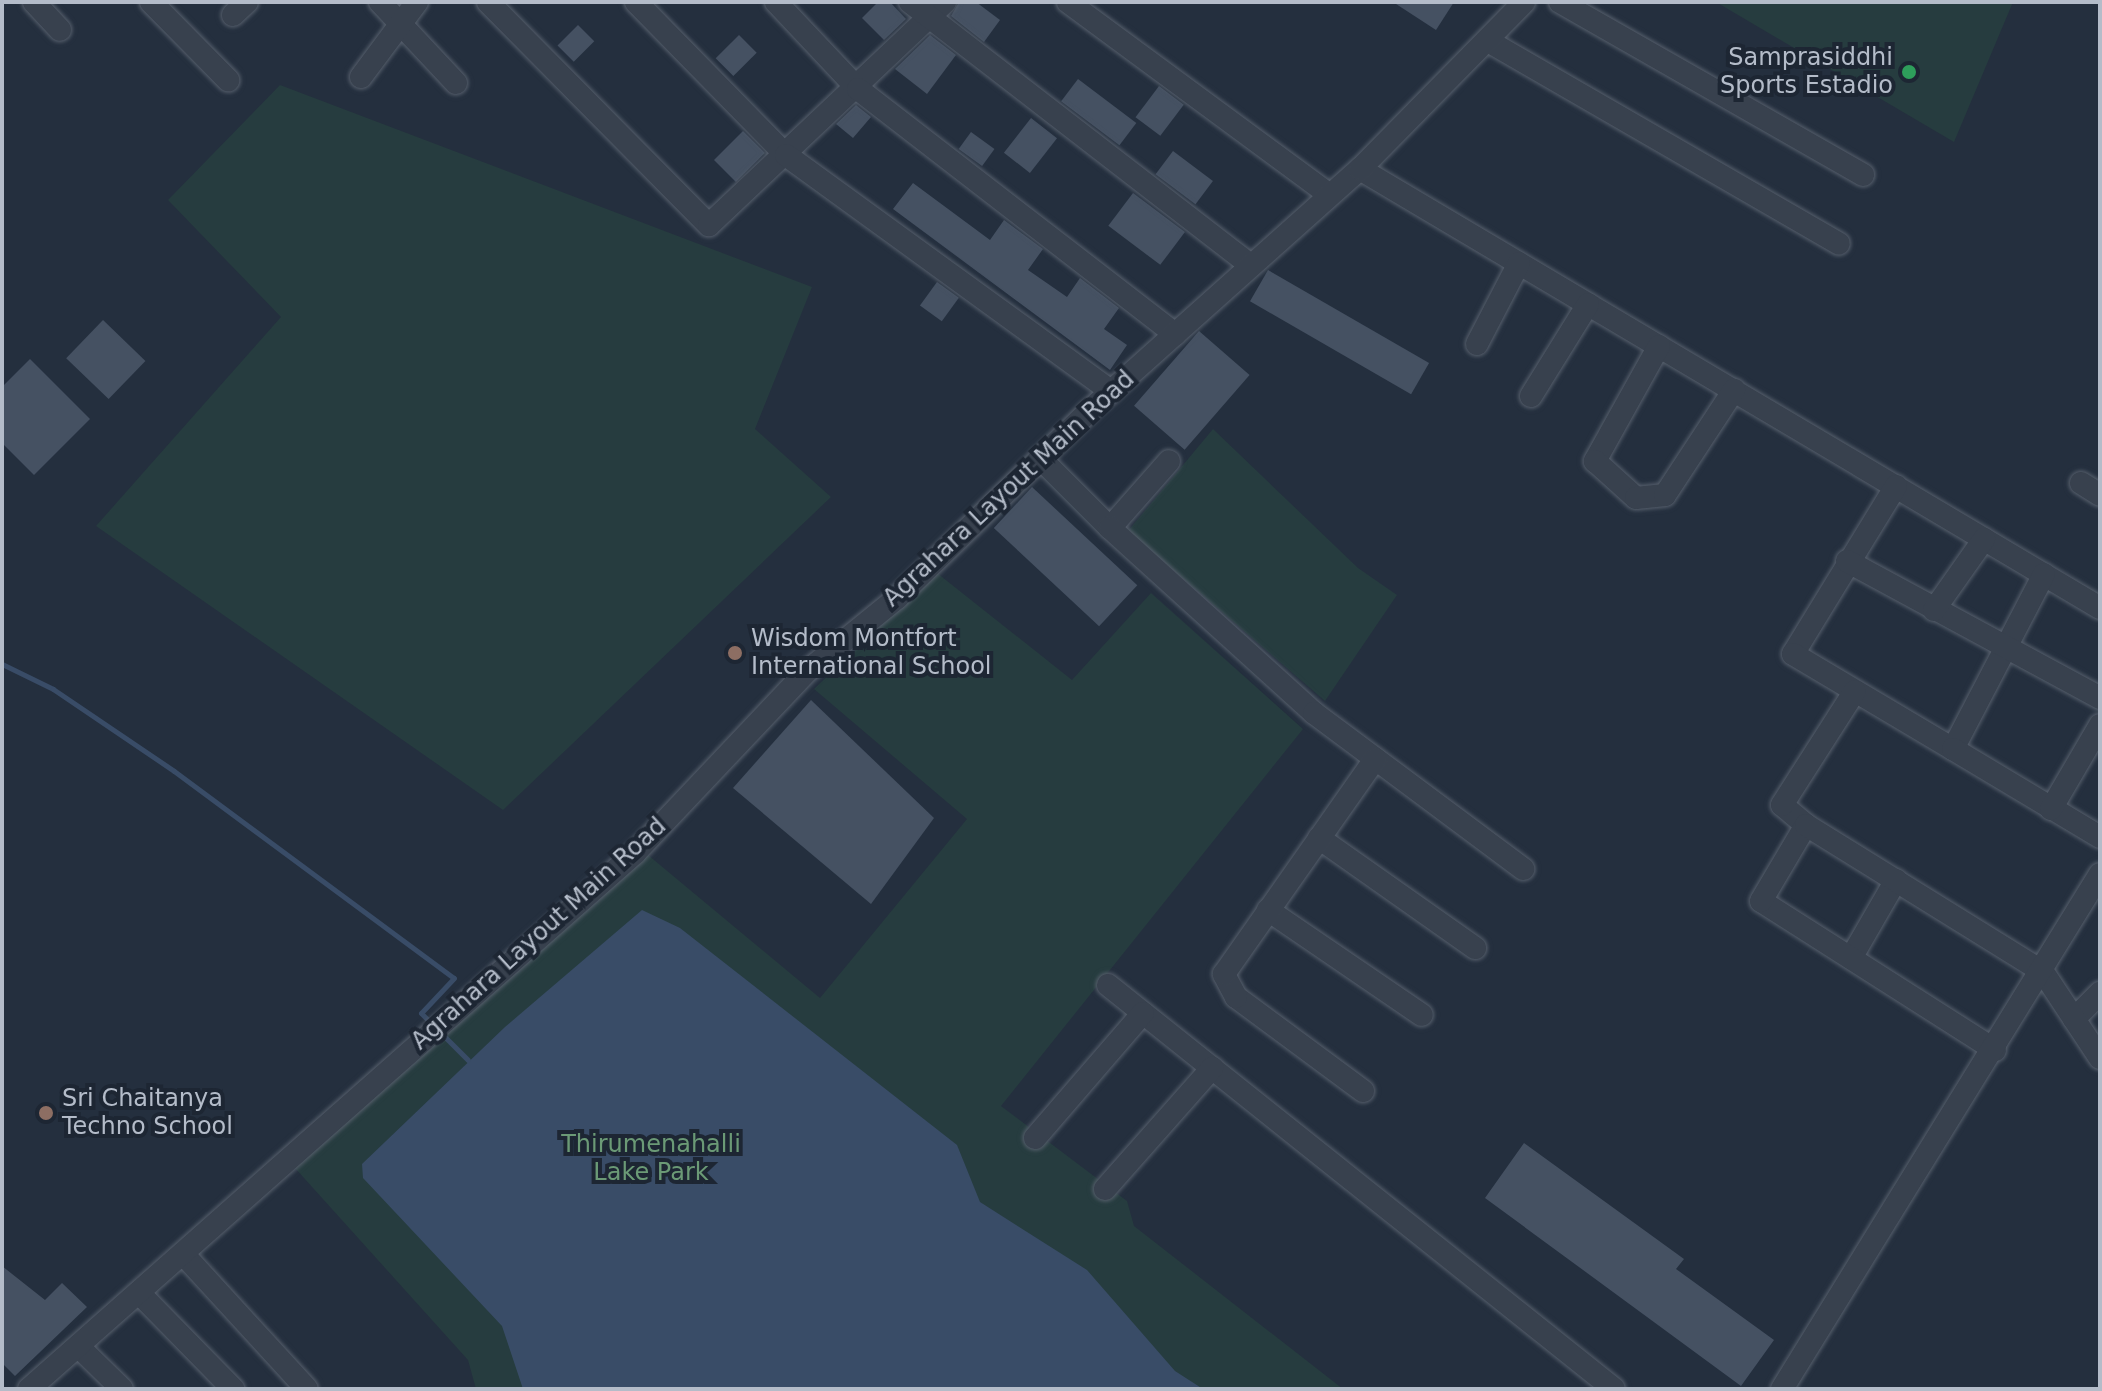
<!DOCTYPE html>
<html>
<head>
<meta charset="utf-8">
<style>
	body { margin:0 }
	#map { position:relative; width:2102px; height:1391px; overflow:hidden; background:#242f3e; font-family:"DejaVu Sans",sans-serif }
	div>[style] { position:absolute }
	.green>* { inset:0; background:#263c3f }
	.water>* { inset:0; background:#394c67 }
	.stream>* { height:5px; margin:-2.5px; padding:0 2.5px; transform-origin:2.5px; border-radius:2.5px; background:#394c67 }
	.building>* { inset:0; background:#455162; transform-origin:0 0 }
	.roads { filter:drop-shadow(0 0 2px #565f6c) drop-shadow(0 0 2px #565f6c) }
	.minor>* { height:22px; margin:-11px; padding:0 11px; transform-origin:11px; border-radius:11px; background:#38414e }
	.dots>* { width:22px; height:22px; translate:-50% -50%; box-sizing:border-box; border:4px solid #1d2633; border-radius:50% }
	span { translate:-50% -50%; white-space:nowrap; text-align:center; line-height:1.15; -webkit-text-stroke:8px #1d2633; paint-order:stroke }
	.poi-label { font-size:24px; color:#b4bcc9 }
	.right { translate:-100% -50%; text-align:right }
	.left { translate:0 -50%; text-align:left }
	.street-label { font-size:24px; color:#b4bcc9 }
	.park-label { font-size:24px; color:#6b9a76 }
	.frame { position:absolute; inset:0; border:4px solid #b4bcc9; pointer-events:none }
</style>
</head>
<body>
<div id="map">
	<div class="green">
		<i style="clip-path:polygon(1716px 2px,2013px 2px,1954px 142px)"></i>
		<i style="clip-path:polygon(280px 85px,812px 287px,755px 429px,831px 497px,503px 810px,96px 526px,281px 317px,168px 200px)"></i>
		<i style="clip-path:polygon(1213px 429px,1358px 568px,1397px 595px,1325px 701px,1128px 531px)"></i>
		<i style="clip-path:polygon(937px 573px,1072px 680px,1151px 593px,1303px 729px,1001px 1106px,1127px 1201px,1134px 1226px,1343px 1389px,476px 1389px,468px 1360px,295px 1168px,648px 855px,820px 998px,967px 819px,814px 689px)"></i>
	</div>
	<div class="water">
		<i style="clip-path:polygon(642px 910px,680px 928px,957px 1145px,980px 1202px,1087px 1270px,1175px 1371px,1203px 1389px,523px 1389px,502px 1326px,363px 1178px,362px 1164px,505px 1027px)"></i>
	</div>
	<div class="stream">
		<i style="left:2px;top:664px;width:57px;rotate:26.1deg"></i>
		<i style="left:53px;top:689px;width:146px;rotate:34.1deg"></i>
		<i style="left:174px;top:771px;width:348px;rotate:36.5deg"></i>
		<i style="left:454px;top:978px;width:48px;rotate:133.3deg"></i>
		<i style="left:421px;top:1013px;width:14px;rotate:45deg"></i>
		<i style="left:441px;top:1033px;width:38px;rotate:45deg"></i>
	</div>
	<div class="building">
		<i style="clip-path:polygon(878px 2px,890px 2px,906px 19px,884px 40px,862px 18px)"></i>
		<i style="clip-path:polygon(959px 2px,976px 2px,1000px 20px,984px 42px,951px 16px)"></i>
		<i style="clip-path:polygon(1393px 2px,1454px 2px,1436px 30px)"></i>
		<i style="left:578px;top:25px;width:23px;height:29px;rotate:45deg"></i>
		<i style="left:739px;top:35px;width:25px;height:33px;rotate:45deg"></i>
		<i style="clip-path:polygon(930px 35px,956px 55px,927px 94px,895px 69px)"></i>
		<i style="left:1078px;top:79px;width:73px;height:28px;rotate:37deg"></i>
		<i style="left:1159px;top:86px;width:31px;height:39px;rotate:37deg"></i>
		<i style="clip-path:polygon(856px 105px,871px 117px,853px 138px,836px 124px)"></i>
		<i style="left:1031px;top:118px;width:33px;height:44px;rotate:38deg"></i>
		<i style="left:743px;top:131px;width:31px;height:41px;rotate:45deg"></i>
		<i style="left:971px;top:132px;width:29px;height:21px;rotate:36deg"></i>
		<i style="left:1173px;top:151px;width:50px;height:29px;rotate:37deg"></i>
		<i style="clip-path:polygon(913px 183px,990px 240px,1004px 220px,1043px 249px,1028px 270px,1067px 297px,1080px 278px,1119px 308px,1104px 329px,1127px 345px,1110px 370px,893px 209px)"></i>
		<i style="left:1133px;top:193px;width:65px;height:41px;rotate:37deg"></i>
		<i style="left:1268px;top:270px;width:186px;height:36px;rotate:30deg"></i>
		<i style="left:937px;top:282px;width:27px;height:29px;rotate:36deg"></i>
		<i style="left:103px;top:320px;width:59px;height:53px;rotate:44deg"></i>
		<i style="left:1199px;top:331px;width:67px;height:99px;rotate:41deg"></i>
		<i style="clip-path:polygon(30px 359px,90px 419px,34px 475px,2px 443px,2px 387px)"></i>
		<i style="left:1032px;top:487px;width:144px;height:56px;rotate:43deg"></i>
		<i style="clip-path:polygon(811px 700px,934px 818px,871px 904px,733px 788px)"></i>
		<i style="clip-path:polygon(1524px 1143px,1684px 1259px,1676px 1269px,1774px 1340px,1741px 1386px,1485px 1198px)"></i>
		<i style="clip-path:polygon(2px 1266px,45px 1300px,62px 1283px,87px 1307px,15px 1376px,2px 1363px)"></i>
	</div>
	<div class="roads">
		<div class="minor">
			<i style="left:34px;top:2px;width:38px;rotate:47deg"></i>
			<i style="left:151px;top:2px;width:110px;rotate:45.4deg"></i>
			<i style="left:380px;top:2px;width:111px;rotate:46.8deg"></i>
			<i style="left:488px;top:2px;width:314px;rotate:45.3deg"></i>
			<i style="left:709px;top:225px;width:325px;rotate:-43.4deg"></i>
			<i style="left:636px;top:2px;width:214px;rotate:45.6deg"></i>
			<i style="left:786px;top:155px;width:402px;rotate:36deg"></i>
			<i style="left:776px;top:2px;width:120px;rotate:46.7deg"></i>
			<i style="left:858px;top:89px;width:401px;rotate:37.7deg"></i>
			<i style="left:910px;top:2px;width:431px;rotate:37.7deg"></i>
			<i style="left:1068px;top:2px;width:325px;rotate:36.4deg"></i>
			<i style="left:1560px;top:2px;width:349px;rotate:29.7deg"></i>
			<i style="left:233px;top:15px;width:19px;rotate:-43deg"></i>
			<i style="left:1488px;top:41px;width:405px;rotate:30deg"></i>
			<i style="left:361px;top:77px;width:94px;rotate:-53.3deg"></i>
			<i style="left:1360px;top:169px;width:860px;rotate:30.68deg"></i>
			<i style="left:1477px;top:344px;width:91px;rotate:-62.6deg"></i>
			<i style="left:1659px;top:346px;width:132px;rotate:119.1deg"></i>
			<i style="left:1595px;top:461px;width:55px;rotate:42.1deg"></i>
			<i style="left:1636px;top:498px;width:29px;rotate:-6deg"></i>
			<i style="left:1665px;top:495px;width:126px;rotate:-56.7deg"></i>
			<i style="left:1531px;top:396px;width:108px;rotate:-58.2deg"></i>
			<i style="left:1040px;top:458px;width:99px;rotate:45deg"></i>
			<i style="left:1110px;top:528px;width:89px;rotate:-48.6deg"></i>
			<i style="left:2081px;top:483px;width:22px;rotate:32deg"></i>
			<i style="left:1896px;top:486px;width:197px;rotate:121.5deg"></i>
			<i style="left:1793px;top:654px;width:186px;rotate:30.7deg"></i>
			<i style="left:1953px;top:749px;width:197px;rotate:-62.5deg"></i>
			<i style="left:1110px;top:528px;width:275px;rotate:42.2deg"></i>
			<i style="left:1314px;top:713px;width:261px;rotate:36.7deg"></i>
			<i style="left:1847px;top:561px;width:288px;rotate:28.4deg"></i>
			<i style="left:1934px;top:610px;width:87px;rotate:-54.8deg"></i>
			<i style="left:1953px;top:749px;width:171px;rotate:30.9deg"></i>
			<i style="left:2051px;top:809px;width:97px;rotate:-59.7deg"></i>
			<i style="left:1806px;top:825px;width:31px;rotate:-140deg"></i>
			<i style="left:1782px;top:805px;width:135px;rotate:-57.4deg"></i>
			<i style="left:1319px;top:838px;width:191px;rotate:35.2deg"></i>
			<i style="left:1268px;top:910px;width:186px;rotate:34.3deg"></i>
			<i style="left:1851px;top:958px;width:90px;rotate:-60deg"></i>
			<i style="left:1108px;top:985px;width:647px;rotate:38.6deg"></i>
			<i style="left:2074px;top:1019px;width:37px;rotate:-45deg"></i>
			<i style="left:1995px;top:1050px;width:277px;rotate:-147.5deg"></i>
			<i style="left:1761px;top:901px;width:88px;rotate:-59.4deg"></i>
			<i style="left:1806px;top:825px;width:279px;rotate:31.8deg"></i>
			<i style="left:2043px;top:972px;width:103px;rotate:56.5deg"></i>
			<i style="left:1363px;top:1091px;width:158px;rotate:-143.5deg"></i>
			<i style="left:1236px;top:997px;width:26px;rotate:-118deg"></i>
			<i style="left:1224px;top:974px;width:263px;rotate:-54.9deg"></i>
			<i style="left:1035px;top:1138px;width:165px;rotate:-49.2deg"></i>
			<i style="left:1105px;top:1189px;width:162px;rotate:-48.5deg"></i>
			<i style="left:185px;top:1256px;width:180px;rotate:47.5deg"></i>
			<i style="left:141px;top:1295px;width:132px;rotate:45.6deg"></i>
			<i style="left:81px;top:1349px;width:57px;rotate:44.3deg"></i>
			<i style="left:29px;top:1389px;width:809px;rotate:-41.49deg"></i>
			<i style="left:635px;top:853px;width:249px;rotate:-46.6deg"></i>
			<i style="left:806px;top:672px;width:117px;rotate:-39.1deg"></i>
			<i style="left:897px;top:598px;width:268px;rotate:-44.2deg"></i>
			<i style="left:1089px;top:411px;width:363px;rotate:-41.8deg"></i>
			<i style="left:1360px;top:169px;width:234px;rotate:-45.5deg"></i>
			<i style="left:1782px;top:1389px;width:605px;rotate:-58.31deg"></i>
		</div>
	</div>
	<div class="dots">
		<i style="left:1909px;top:72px;background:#2e9e5b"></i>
		<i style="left:735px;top:653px;background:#8d6e63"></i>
		<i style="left:46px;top:1113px;background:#8d6e63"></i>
	</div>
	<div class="poi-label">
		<span class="right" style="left:1893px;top:72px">Samprasiddhi<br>Sports Estadio</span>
		<span class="left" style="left:751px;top:653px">Wisdom Montfort<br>International School</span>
		<span class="left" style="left:62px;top:1113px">Sri Chaitanya<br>Techno School</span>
	</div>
	<div class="street-label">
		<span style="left:1009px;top:489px;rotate:-43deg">Agrahara Layout Main Road</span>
		<span style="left:539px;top:934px;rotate:-42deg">Agrahara Layout Main Road</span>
	</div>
	<div class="park-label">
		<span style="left:651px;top:1159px">Thirumenahalli<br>Lake Park</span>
	</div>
	<div class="frame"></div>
</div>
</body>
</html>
